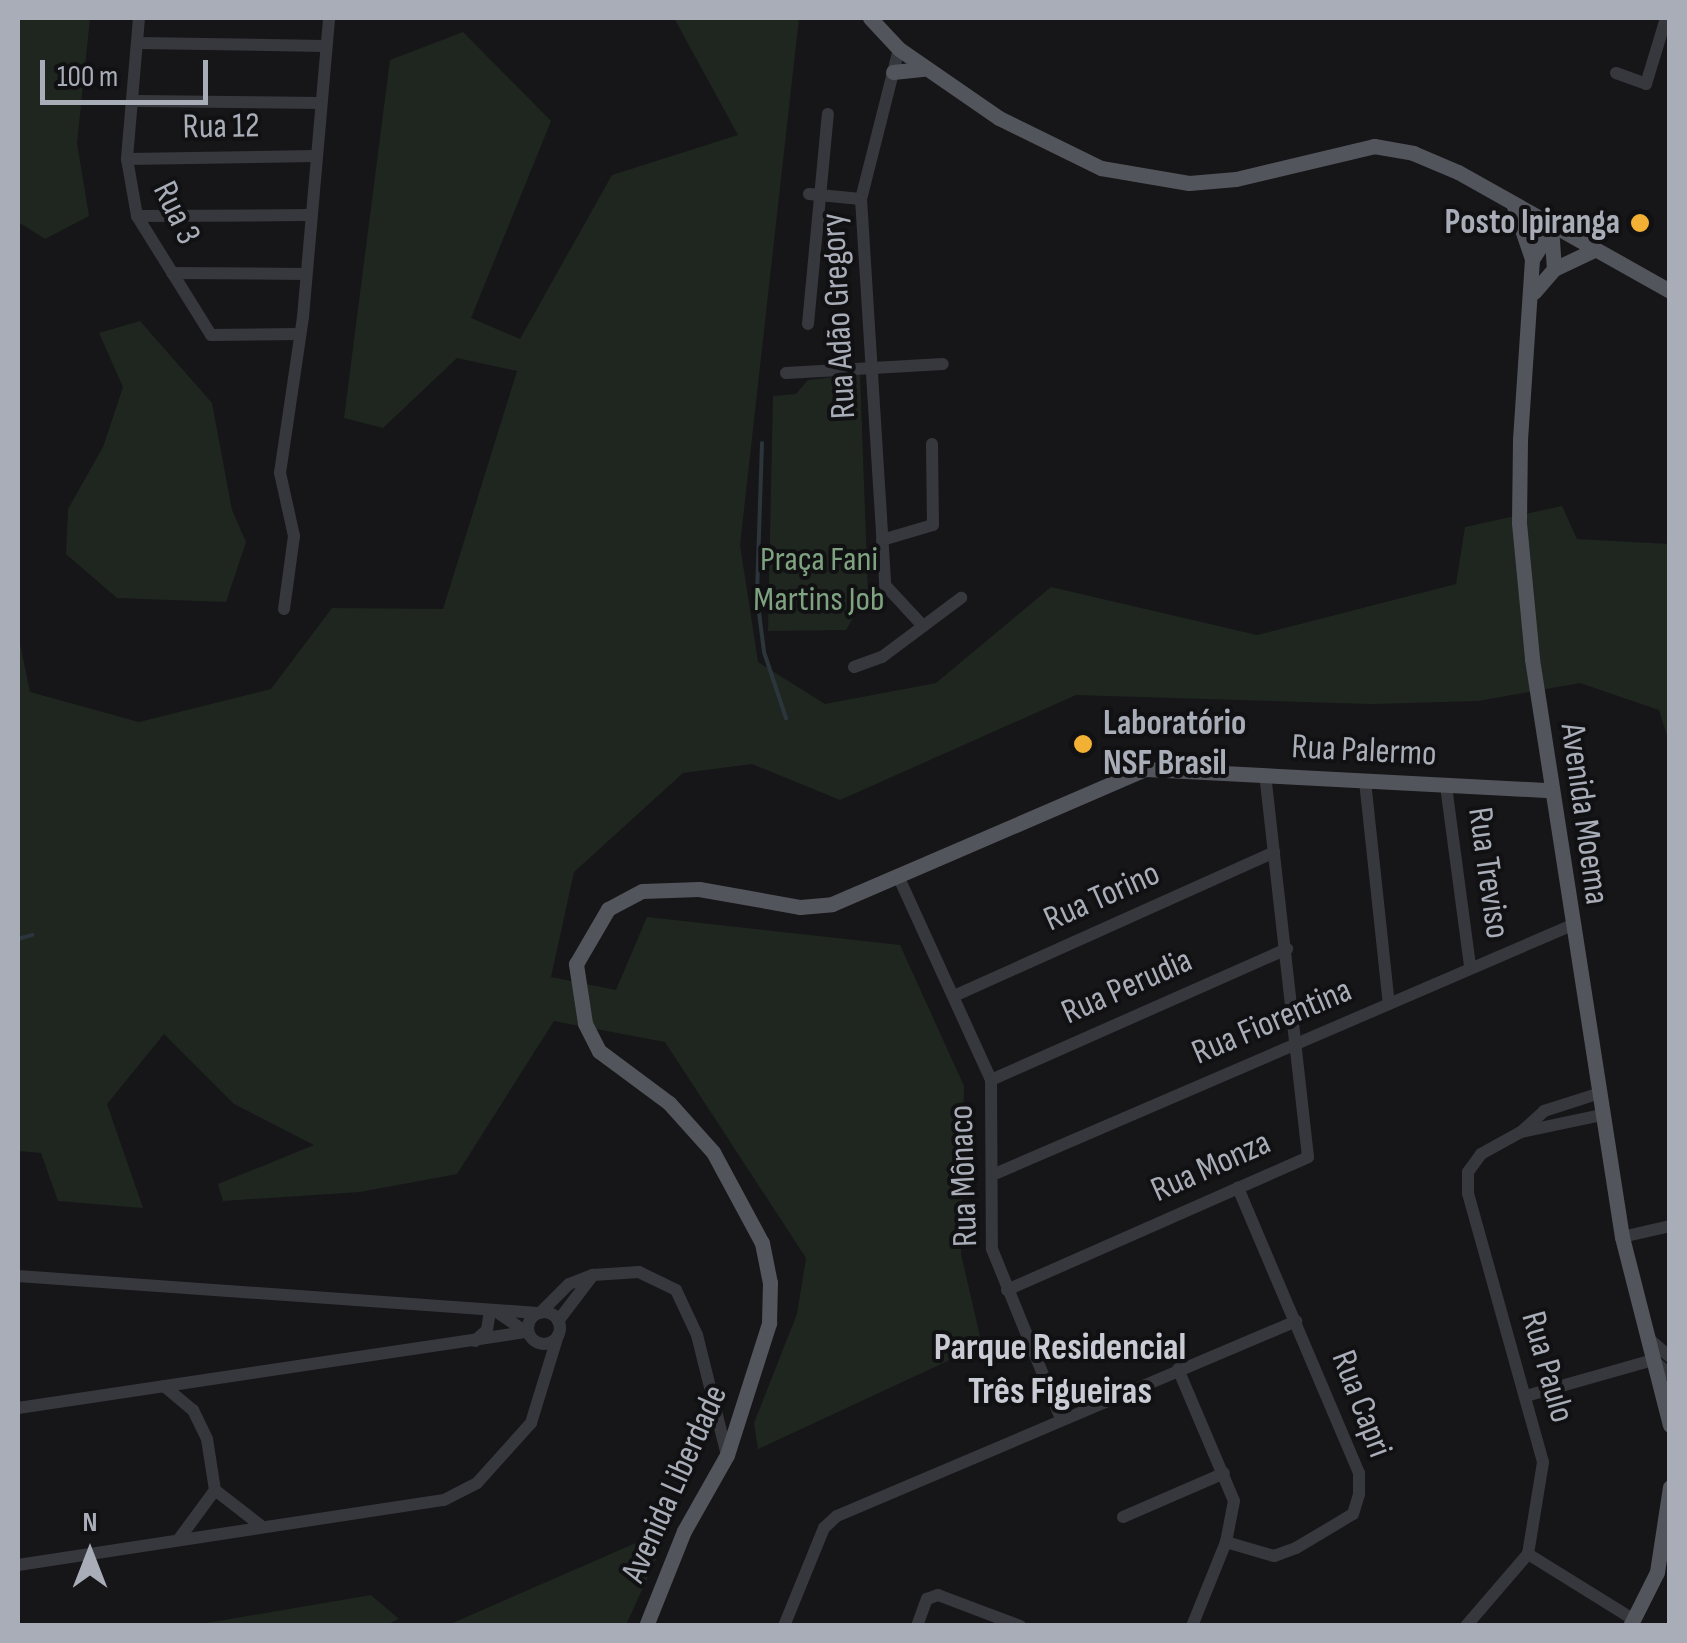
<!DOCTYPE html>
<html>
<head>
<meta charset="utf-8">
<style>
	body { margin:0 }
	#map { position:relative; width:1687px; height:1643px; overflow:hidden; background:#161618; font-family:"Sofia Sans Condensed",sans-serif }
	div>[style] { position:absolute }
	.green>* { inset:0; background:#1e261f }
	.stream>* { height:4px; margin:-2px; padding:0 2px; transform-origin:2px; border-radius:2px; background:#2c353c }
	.minor>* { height:12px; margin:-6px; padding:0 6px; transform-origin:6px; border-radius:6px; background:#37383d }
	.minor>.ring { margin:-6px; padding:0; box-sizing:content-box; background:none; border:12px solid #37383d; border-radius:50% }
	.major>* { height:15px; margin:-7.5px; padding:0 7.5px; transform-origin:7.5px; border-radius:7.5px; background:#53555c }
	.dots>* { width:28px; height:28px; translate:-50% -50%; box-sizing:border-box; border:5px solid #111113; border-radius:50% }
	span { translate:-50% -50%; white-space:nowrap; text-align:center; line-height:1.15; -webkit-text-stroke:8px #111113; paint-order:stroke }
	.street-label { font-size:35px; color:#a8adb8 }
	.poi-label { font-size:35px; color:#a8adb8; font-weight:700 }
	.right { translate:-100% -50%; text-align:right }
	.left { translate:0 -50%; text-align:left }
	.park-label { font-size:35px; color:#7fa381 }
	.neighbourhood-label { font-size:38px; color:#c9ccd4; font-weight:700 }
	.frame { position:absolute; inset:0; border:20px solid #a8adb8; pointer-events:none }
	.north { position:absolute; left:40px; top:1503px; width:100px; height:100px; -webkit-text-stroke:8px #111113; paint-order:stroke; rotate:0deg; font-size:28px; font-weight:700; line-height:40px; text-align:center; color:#a8adb8 }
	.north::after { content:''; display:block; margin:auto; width:35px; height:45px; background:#a8adb8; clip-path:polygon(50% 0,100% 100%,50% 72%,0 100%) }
	.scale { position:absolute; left:40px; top:60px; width:168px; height:45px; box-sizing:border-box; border:5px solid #a8adb8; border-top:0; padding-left:12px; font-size:30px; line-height:35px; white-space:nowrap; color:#a8adb8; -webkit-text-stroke:8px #111113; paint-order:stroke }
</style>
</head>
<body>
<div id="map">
	<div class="green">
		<i style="clip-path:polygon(18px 18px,90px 18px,77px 143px,89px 216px,45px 239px,18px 222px)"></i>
		<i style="clip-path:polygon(674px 18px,799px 18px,740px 545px,758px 662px,825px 704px,936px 683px,1051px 587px,1257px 635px,1456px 584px,1465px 527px,1562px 506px,1577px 539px,1669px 544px,1669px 742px,1659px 710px,1580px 683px,1478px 701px,1372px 704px,1076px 695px,840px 800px,752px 764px,683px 773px,574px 872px,551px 977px,616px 990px,647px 917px,900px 945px,964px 1086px,961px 1254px,982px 1345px,758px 1449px,754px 1423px,797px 1314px,806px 1258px,665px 1042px,554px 1021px,457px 1174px,360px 1192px,223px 1201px,218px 1184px,314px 1145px,234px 1104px,164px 1034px,107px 1104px,143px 1208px,58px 1201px,41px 1153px,18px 1151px,18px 634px,30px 692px,139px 722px,271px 689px,332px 608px,443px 609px,517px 371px,457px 358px,383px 428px,344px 418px,390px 60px,463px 32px,551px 121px,471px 318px,520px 339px,612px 175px,738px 135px)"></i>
		<i style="clip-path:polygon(140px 321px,212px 403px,232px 510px,246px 542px,226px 602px,117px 598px,66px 554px,68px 509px,103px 447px,123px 387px,99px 333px)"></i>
		<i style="clip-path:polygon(860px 374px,868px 593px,846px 630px,768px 631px,773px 396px,796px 394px,808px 380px)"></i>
		<i style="clip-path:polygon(670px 1528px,626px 1625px,448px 1625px)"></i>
		<i style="clip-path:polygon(371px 1595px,399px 1619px,384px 1626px,195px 1625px)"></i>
	</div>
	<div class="stream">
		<i style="left:762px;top:443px;width:154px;rotate:91.9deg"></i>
		<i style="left:757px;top:597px;width:55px;rotate:82.7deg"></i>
		<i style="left:764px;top:652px;width:70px;rotate:71.6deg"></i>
		<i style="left:18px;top:939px;width:15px;rotate:-16deg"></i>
	</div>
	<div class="minor">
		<i style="left:139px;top:18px;width:142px;rotate:94.9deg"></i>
		<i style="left:127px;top:159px;width:58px;rotate:80deg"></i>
		<i style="left:137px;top:216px;width:140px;rotate:58.1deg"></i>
		<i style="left:211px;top:335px;width:88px;rotate:-0.7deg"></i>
		<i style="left:138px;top:43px;width:187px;rotate:0.9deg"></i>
		<i style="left:899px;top:49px;width:155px;rotate:104.2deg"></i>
		<i style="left:861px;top:199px;width:387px;rotate:86.4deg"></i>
		<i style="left:885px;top:585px;width:56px;rotate:47.2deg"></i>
		<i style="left:1616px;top:73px;width:32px;rotate:20deg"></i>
		<i style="left:1646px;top:84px;width:69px;rotate:-73.1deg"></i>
		<i style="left:136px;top:101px;width:184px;rotate:0.6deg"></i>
		<i style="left:127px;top:159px;width:188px;rotate:-0.9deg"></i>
		<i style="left:809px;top:194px;width:52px;rotate:5.5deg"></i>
		<i style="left:137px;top:216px;width:171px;rotate:-0.3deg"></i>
		<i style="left:172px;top:273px;width:134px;rotate:0.4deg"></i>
		<i style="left:808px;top:324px;width:211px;rotate:-84.6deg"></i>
		<i style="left:786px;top:373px;width:157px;rotate:-3.3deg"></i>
		<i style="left:882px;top:540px;width:53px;rotate:-16.4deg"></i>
		<i style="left:933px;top:525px;width:81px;rotate:-90.7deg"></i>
		<i style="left:284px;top:609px;width:74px;rotate:-82.2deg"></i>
		<i style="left:294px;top:536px;width:65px;rotate:-102.5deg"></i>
		<i style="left:280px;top:473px;width:158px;rotate:-81.6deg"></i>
		<i style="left:303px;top:317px;width:300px;rotate:-85deg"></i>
		<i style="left:854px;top:667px;width:30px;rotate:-20deg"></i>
		<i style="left:882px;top:657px;width:99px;rotate:-36.8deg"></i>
		<i style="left:1365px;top:781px;width:224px;rotate:83.9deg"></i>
		<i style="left:1446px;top:786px;width:183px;rotate:82.4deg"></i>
		<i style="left:899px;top:878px;width:222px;rotate:65.5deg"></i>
		<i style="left:991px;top:1080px;width:169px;rotate:89.7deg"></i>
		<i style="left:992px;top:1249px;width:183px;rotate:67.9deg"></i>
		<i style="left:954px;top:996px;width:351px;rotate:-24.2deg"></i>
		<i style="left:991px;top:1080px;width:324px;rotate:-23.9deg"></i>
		<i style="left:1521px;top:1132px;width:31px;rotate:-42deg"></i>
		<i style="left:1544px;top:1111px;width:56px;rotate:-17.8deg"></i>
		<i style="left:997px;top:1173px;width:624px;rotate:-23.32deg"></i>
		<i style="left:1622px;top:1237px;width:49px;rotate:-12.9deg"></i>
		<i style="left:18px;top:1276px;width:521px;rotate:4.07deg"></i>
		<i style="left:1007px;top:1290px;width:329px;rotate:-23.8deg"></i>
		<i style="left:1308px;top:1157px;width:383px;rotate:-96.4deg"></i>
		<i style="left:494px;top:1310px;width:42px;rotate:34.4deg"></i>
		<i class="ring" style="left:528px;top:1312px;width:20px;height:20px"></i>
		<i style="left:540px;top:1313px;width:41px;rotate:-45deg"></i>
		<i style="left:569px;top:1284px;width:26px;rotate:-21deg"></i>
		<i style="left:593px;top:1275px;width:46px;rotate:-3.7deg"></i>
		<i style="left:639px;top:1272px;width:41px;rotate:25.9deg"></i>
		<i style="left:676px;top:1290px;width:50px;rotate:65deg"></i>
		<i style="left:697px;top:1335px;width:124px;rotate:76deg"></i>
		<i style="left:558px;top:1321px;width:58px;rotate:-52.7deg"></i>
		<i style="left:1648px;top:1338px;width:29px;rotate:41deg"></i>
		<i style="left:475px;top:1341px;width:16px;rotate:-43deg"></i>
		<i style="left:487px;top:1330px;width:20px;rotate:-81deg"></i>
		<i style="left:1178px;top:1369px;width:143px;rotate:67deg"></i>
		<i style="left:1234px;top:1501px;width:42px;rotate:101deg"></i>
		<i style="left:1226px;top:1542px;width:91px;rotate:112deg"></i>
		<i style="left:164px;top:1386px;width:38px;rotate:40deg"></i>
		<i style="left:193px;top:1410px;width:32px;rotate:64deg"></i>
		<i style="left:207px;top:1439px;width:52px;rotate:81.1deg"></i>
		<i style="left:215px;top:1490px;width:61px;rotate:126.3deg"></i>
		<i style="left:1526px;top:1396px;width:132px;rotate:-15.8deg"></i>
		<i style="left:1653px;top:1360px;width:23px;rotate:41deg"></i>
		<i style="left:18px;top:1408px;width:514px;rotate:-8.51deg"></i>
		<i style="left:215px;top:1490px;width:57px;rotate:37.9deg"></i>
		<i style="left:1123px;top:1517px;width:110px;rotate:-23.5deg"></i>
		<i style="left:1226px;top:1542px;width:50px;rotate:16.3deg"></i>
		<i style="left:1274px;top:1556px;width:23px;rotate:-20deg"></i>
		<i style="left:1296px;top:1548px;width:66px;rotate:-30.8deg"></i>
		<i style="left:1353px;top:1514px;width:21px;rotate:-73deg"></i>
		<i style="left:1359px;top:1494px;width:21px;rotate:-90deg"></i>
		<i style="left:1359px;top:1473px;width:310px;rotate:-113deg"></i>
		<i style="left:1528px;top:1554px;width:123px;rotate:31.8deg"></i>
		<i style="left:18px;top:1565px;width:431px;rotate:-8.7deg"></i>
		<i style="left:444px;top:1500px;width:37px;rotate:-27deg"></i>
		<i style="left:477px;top:1483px;width:81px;rotate:-48deg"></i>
		<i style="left:531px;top:1423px;width:92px;rotate:-72.9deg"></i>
		<i style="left:784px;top:1626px;width:106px;rotate:-67.8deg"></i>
		<i style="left:824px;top:1528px;width:18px;rotate:-43deg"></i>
		<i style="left:837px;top:1516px;width:499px;rotate:-23deg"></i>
		<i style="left:917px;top:1626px;width:29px;rotate:-70deg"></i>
		<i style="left:927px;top:1599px;width:12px;rotate:-20deg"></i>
		<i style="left:938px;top:1595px;width:88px;rotate:20.7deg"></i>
		<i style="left:1466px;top:1626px;width:95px;rotate:-49.3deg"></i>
		<i style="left:1528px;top:1554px;width:93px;rotate:-80.7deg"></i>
		<i style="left:1543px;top:1462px;width:278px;rotate:-105.6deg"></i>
		<i style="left:1468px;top:1194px;width:22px;rotate:-90deg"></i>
		<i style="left:1468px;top:1172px;width:22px;rotate:-54deg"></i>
		<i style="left:1481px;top:1154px;width:46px;rotate:-28.8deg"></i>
		<i style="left:1521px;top:1132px;width:83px;rotate:-11.9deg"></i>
	</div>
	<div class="major">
		<i style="left:870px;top:18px;width:42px;rotate:46.9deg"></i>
		<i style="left:899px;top:49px;width:121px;rotate:34.6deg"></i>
		<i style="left:999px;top:118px;width:114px;rotate:26.1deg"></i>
		<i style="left:1101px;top:168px;width:89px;rotate:9.7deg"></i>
		<i style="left:1189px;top:183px;width:47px;rotate:-4.9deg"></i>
		<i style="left:1236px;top:179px;width:142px;rotate:-13.4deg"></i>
		<i style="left:1374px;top:146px;width:40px;rotate:10deg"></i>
		<i style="left:1413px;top:153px;width:49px;rotate:22.9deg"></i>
		<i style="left:1458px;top:172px;width:243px;rotate:29.3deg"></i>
		<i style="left:893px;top:72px;width:31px;rotate:-6deg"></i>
		<i style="left:1514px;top:206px;width:56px;rotate:71.2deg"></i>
		<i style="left:1551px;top:230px;width:35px;rotate:123deg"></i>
		<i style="left:1532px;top:259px;width:181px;rotate:93.8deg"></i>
		<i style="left:1520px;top:440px;width:83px;rotate:90.7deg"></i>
		<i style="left:1519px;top:523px;width:137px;rotate:84.5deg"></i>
		<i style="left:1532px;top:659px;width:585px;rotate:81.15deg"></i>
		<i style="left:1622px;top:1237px;width:194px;rotate:75.7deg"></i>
		<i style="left:1554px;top:269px;width:42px;rotate:-25.3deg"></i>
		<i style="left:1534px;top:292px;width:30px;rotate:-49deg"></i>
		<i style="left:1554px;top:269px;width:39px;rotate:-94deg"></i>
		<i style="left:646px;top:1626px;width:102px;rotate:-68.2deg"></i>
		<i style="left:684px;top:1531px;width:87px;rotate:-60.5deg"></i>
		<i style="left:727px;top:1455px;width:139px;rotate:-72.3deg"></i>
		<i style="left:769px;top:1323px;width:40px;rotate:-88.6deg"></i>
		<i style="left:770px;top:1283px;width:41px;rotate:-101.3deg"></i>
		<i style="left:762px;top:1243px;width:103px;rotate:-118.3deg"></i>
		<i style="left:713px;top:1152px;width:66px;rotate:-131.9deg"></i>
		<i style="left:669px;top:1103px;width:87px;rotate:-143.4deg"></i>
		<i style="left:599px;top:1051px;width:31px;rotate:-117deg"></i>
		<i style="left:585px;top:1023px;width:60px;rotate:-98.7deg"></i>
		<i style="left:576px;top:964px;width:64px;rotate:-59.8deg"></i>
		<i style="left:608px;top:909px;width:38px;rotate:-28deg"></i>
		<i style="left:642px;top:891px;width:57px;rotate:-2deg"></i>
		<i style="left:699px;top:889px;width:103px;rotate:10.1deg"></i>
		<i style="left:800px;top:907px;width:32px;rotate:-5deg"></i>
		<i style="left:832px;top:904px;width:342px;rotate:-23.3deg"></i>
		<i style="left:1146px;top:769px;width:404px;rotate:3deg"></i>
		<i style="left:1630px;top:1626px;width:60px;rotate:-63.4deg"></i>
		<i style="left:1657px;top:1572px;width:86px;rotate:-81.3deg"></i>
	</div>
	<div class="dots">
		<i style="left:1640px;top:223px;background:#f2b134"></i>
		<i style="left:1083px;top:744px;background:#f2b134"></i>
	</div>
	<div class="street-label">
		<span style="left:221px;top:127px;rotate:-1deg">Rua 12</span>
		<span style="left:176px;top:213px;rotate:64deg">Rua 3</span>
		<span style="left:839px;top:316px;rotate:-93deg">Rua Adão Gregory</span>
		<span style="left:1364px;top:751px;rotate:3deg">Rua Palermo</span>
		<span style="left:1584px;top:814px;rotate:82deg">Avenida Moema</span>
		<span style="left:1488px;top:873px;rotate:82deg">Rua Treviso</span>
		<span style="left:1102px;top:897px;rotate:-24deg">Rua Torino</span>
		<span style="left:1127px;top:987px;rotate:-24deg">Rua Perudia</span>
		<span style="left:1272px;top:1022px;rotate:-23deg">Rua Fiorentina</span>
		<span style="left:1211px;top:1167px;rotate:-24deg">Rua Monza</span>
		<span style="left:964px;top:1176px;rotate:-92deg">Rua Mônaco</span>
		<span style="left:1547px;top:1367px;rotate:74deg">Rua Paulo</span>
		<span style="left:1361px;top:1404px;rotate:69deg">Rua Capri</span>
		<span style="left:675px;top:1484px;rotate:-66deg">Avenida Liberdade</span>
	</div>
	<div class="poi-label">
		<span class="right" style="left:1620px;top:223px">Posto Ipiranga</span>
		<span class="left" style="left:1103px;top:744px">Laboratório<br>NSF Brasil</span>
	</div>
	<div class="park-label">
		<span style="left:819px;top:580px">Praça Fani<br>Martins Job</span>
	</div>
	<div class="neighbourhood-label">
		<span style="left:1060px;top:1370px">Parque Residencial<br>Três Figueiras</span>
	</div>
	<div class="frame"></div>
	<div class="north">N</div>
	<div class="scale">100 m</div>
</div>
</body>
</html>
